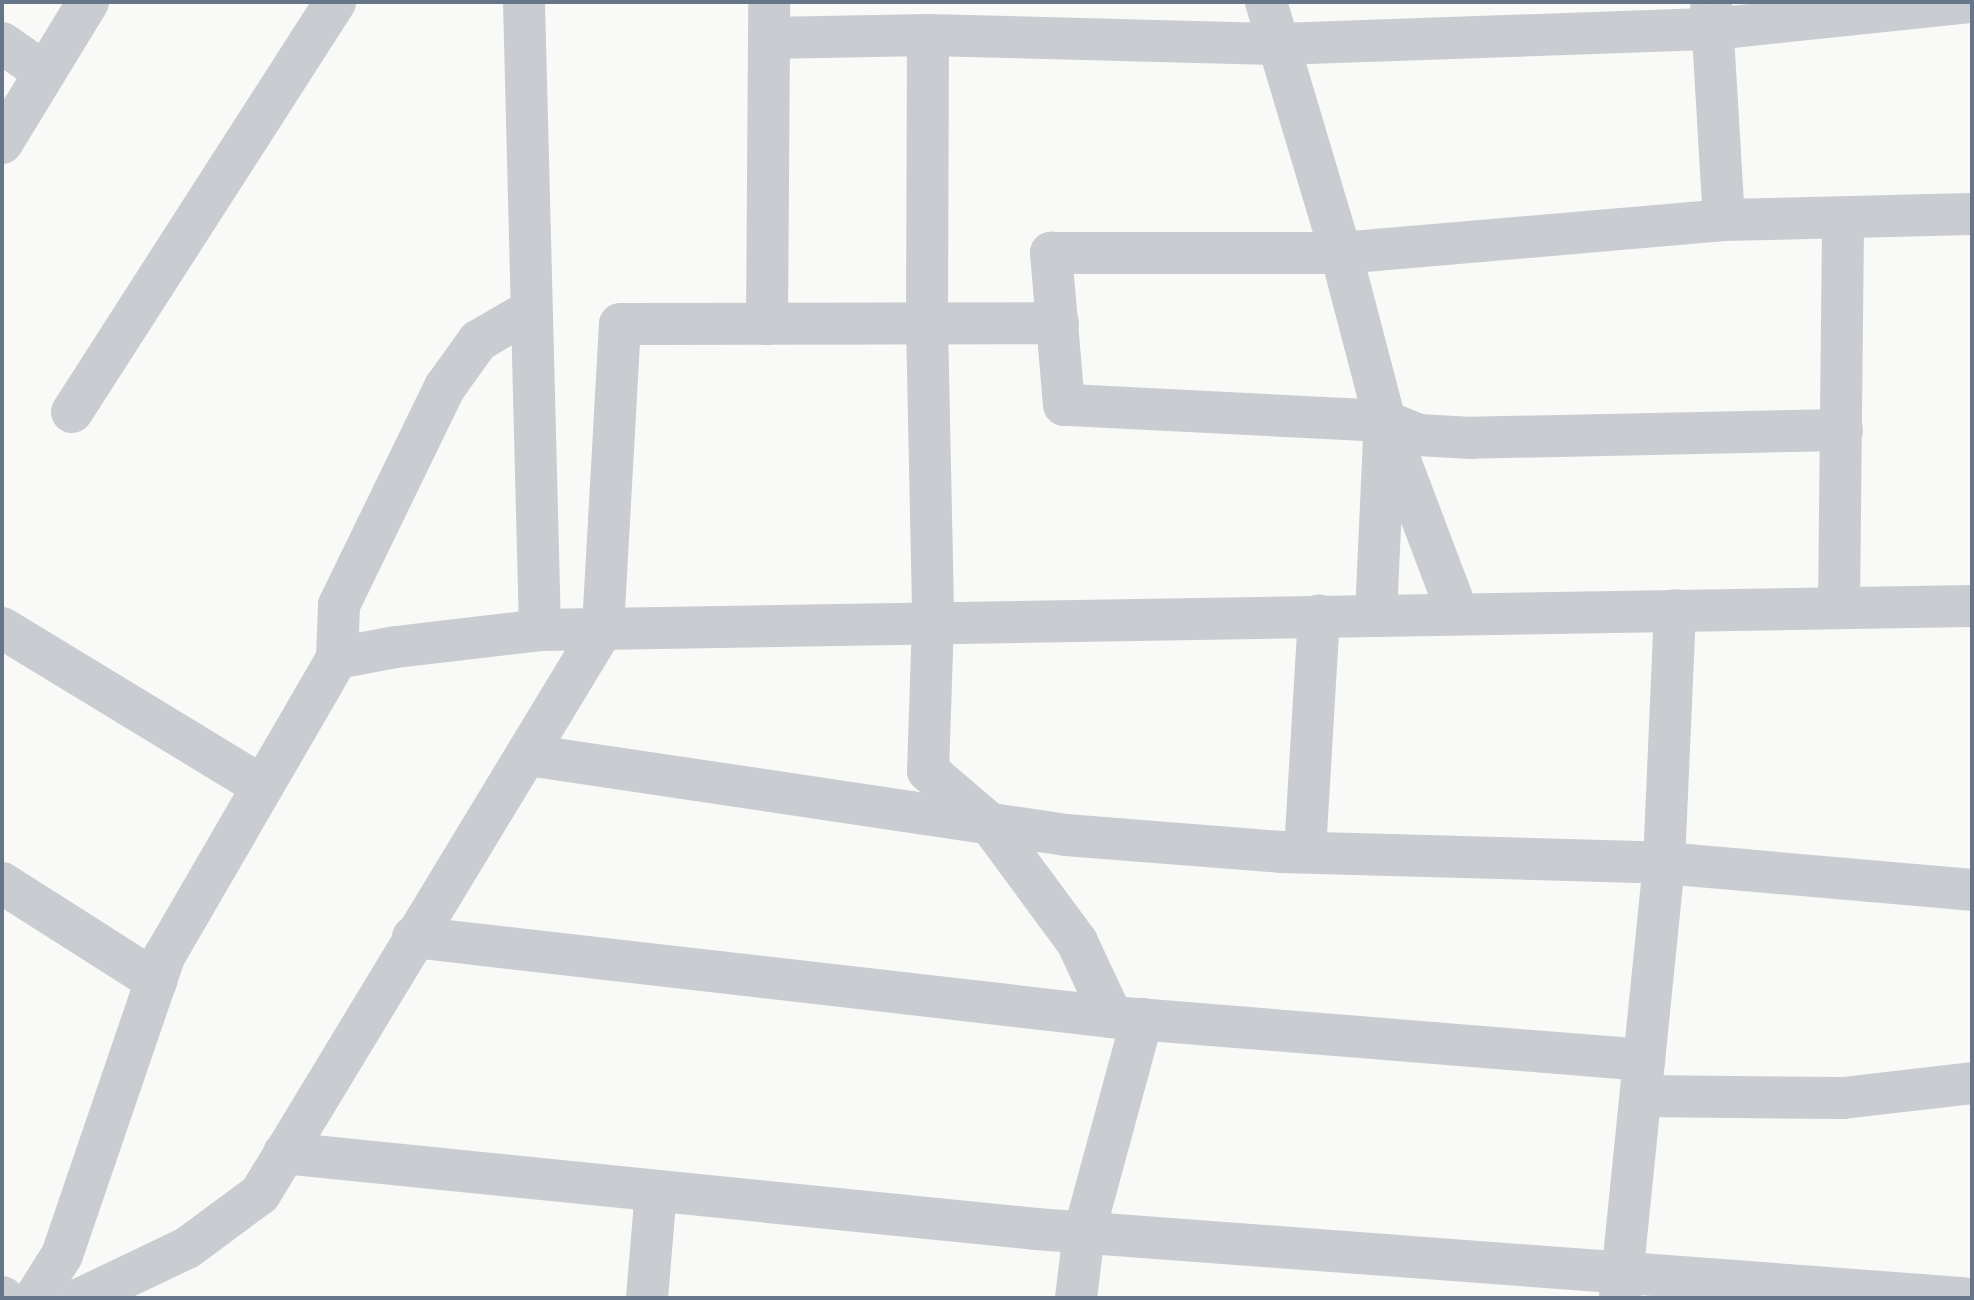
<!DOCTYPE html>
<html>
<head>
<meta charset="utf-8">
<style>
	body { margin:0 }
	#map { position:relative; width:1974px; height:1300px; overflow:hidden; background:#f9f9f7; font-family:Quicksand,sans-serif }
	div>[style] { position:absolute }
	.minor>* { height:42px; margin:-21px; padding:0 21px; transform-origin:21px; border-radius:21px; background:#c9ccd0 }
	span { translate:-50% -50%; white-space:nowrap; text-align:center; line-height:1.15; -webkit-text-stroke:8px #fff; paint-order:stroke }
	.frame { position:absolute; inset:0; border:4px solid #67758a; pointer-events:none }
</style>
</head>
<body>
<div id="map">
	<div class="minor">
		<i style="left:524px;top:2px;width:628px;rotate:88.54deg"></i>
		<i style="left:1266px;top:2px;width:262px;rotate:73.4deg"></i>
		<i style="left:1341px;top:253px;width:174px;rotate:75.3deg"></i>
		<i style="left:1385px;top:421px;width:206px;rotate:69.3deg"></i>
		<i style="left:1711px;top:2px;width:218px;rotate:86.6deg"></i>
		<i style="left:928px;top:35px;width:288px;rotate:90.2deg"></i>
		<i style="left:927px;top:323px;width:298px;rotate:88.8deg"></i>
		<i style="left:933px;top:621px;width:150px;rotate:91.9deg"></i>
		<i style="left:928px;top:771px;width:82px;rotate:40.5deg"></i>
		<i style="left:990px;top:824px;width:147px;rotate:53.6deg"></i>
		<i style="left:1077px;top:942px;width:83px;rotate:65deg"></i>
		<i style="left:769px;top:38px;width:159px;rotate:-1.1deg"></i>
		<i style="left:928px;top:35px;width:351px;rotate:1.5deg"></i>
		<i style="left:1279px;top:44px;width:434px;rotate:-2deg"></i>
		<i style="left:1713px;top:29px;width:260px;rotate:-6deg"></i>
		<i style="left:2px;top:43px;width:52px;rotate:34.9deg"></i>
		<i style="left:2px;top:143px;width:165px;rotate:-58.6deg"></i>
		<i style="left:767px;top:324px;width:322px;rotate:-89.6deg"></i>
		<i style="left:72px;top:412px;width:487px;rotate:-57.3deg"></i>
		<i style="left:1842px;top:430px;width:371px;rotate:178.8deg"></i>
		<i style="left:1471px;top:438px;width:52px;rotate:-176.7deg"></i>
		<i style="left:1419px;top:435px;width:37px;rotate:-158deg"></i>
		<i style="left:1385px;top:421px;width:321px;rotate:-177.1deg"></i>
		<i style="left:1064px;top:405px;width:153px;rotate:-94.9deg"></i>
		<i style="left:1051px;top:253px;width:290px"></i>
		<i style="left:1341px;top:253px;width:384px;rotate:-4.9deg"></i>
		<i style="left:1724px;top:220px;width:248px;rotate:-1.4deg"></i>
		<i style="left:1839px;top:608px;width:390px;rotate:-89.4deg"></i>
		<i style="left:1376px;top:615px;width:179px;rotate:-87.4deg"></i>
		<i style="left:2px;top:628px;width:304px;rotate:31.3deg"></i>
		<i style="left:337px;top:658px;width:53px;rotate:-87.8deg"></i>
		<i style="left:339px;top:605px;width:242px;rotate:-64.1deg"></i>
		<i style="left:445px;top:387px;width:57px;rotate:-54.3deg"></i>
		<i style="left:478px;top:341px;width:61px;rotate:-30.3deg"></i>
		<i style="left:528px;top:755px;width:544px;rotate:8.46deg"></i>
		<i style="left:1066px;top:835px;width:217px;rotate:4.5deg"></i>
		<i style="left:1282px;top:852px;width:382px;rotate:1.6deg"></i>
		<i style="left:1664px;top:863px;width:309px;rotate:5deg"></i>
		<i style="left:1305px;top:851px;width:236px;rotate:-86.6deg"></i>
		<i style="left:2px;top:883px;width:183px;rotate:32.5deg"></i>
		<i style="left:413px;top:937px;width:704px;rotate:6.53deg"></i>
		<i style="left:1112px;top:1017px;width:534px;rotate:4.62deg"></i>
		<i style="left:1641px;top:1096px;width:202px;rotate:0.6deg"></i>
		<i style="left:1843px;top:1098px;width:130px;rotate:-6.6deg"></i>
		<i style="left:284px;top:1153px;width:756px;rotate:5.77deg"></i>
		<i style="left:1036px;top:1229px;width:930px;rotate:4.26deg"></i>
		<i style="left:2px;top:1297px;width:2px;rotate:27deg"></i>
		<i style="left:1620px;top:1297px;width:436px;rotate:-84.2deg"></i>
		<i style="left:1664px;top:863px;width:253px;rotate:-87.5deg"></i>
		<i style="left:35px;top:1298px;width:51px;rotate:-57.9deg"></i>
		<i style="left:62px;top:1255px;width:317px;rotate:-71.1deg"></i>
		<i style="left:165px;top:955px;width:343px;rotate:-59.9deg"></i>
		<i style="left:337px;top:658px;width:60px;rotate:-10.6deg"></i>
		<i style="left:396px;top:647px;width:145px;rotate:-6.7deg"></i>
		<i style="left:540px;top:630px;width:1432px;rotate:-0.96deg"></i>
		<i style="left:82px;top:1298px;width:116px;rotate:-25.5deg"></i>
		<i style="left:187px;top:1248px;width:91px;rotate:-36.5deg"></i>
		<i style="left:260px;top:1194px;width:662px;rotate:-58.78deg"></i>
		<i style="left:603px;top:628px;width:304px;rotate:-86.8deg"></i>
		<i style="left:620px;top:324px;width:438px;rotate:-0.1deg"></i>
		<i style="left:647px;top:1298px;width:107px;rotate:-85.2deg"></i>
		<i style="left:1076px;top:1298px;width:65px;rotate:-83deg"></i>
		<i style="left:1084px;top:1233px;width:222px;rotate:-74.8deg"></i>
	</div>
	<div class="frame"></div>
</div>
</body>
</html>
